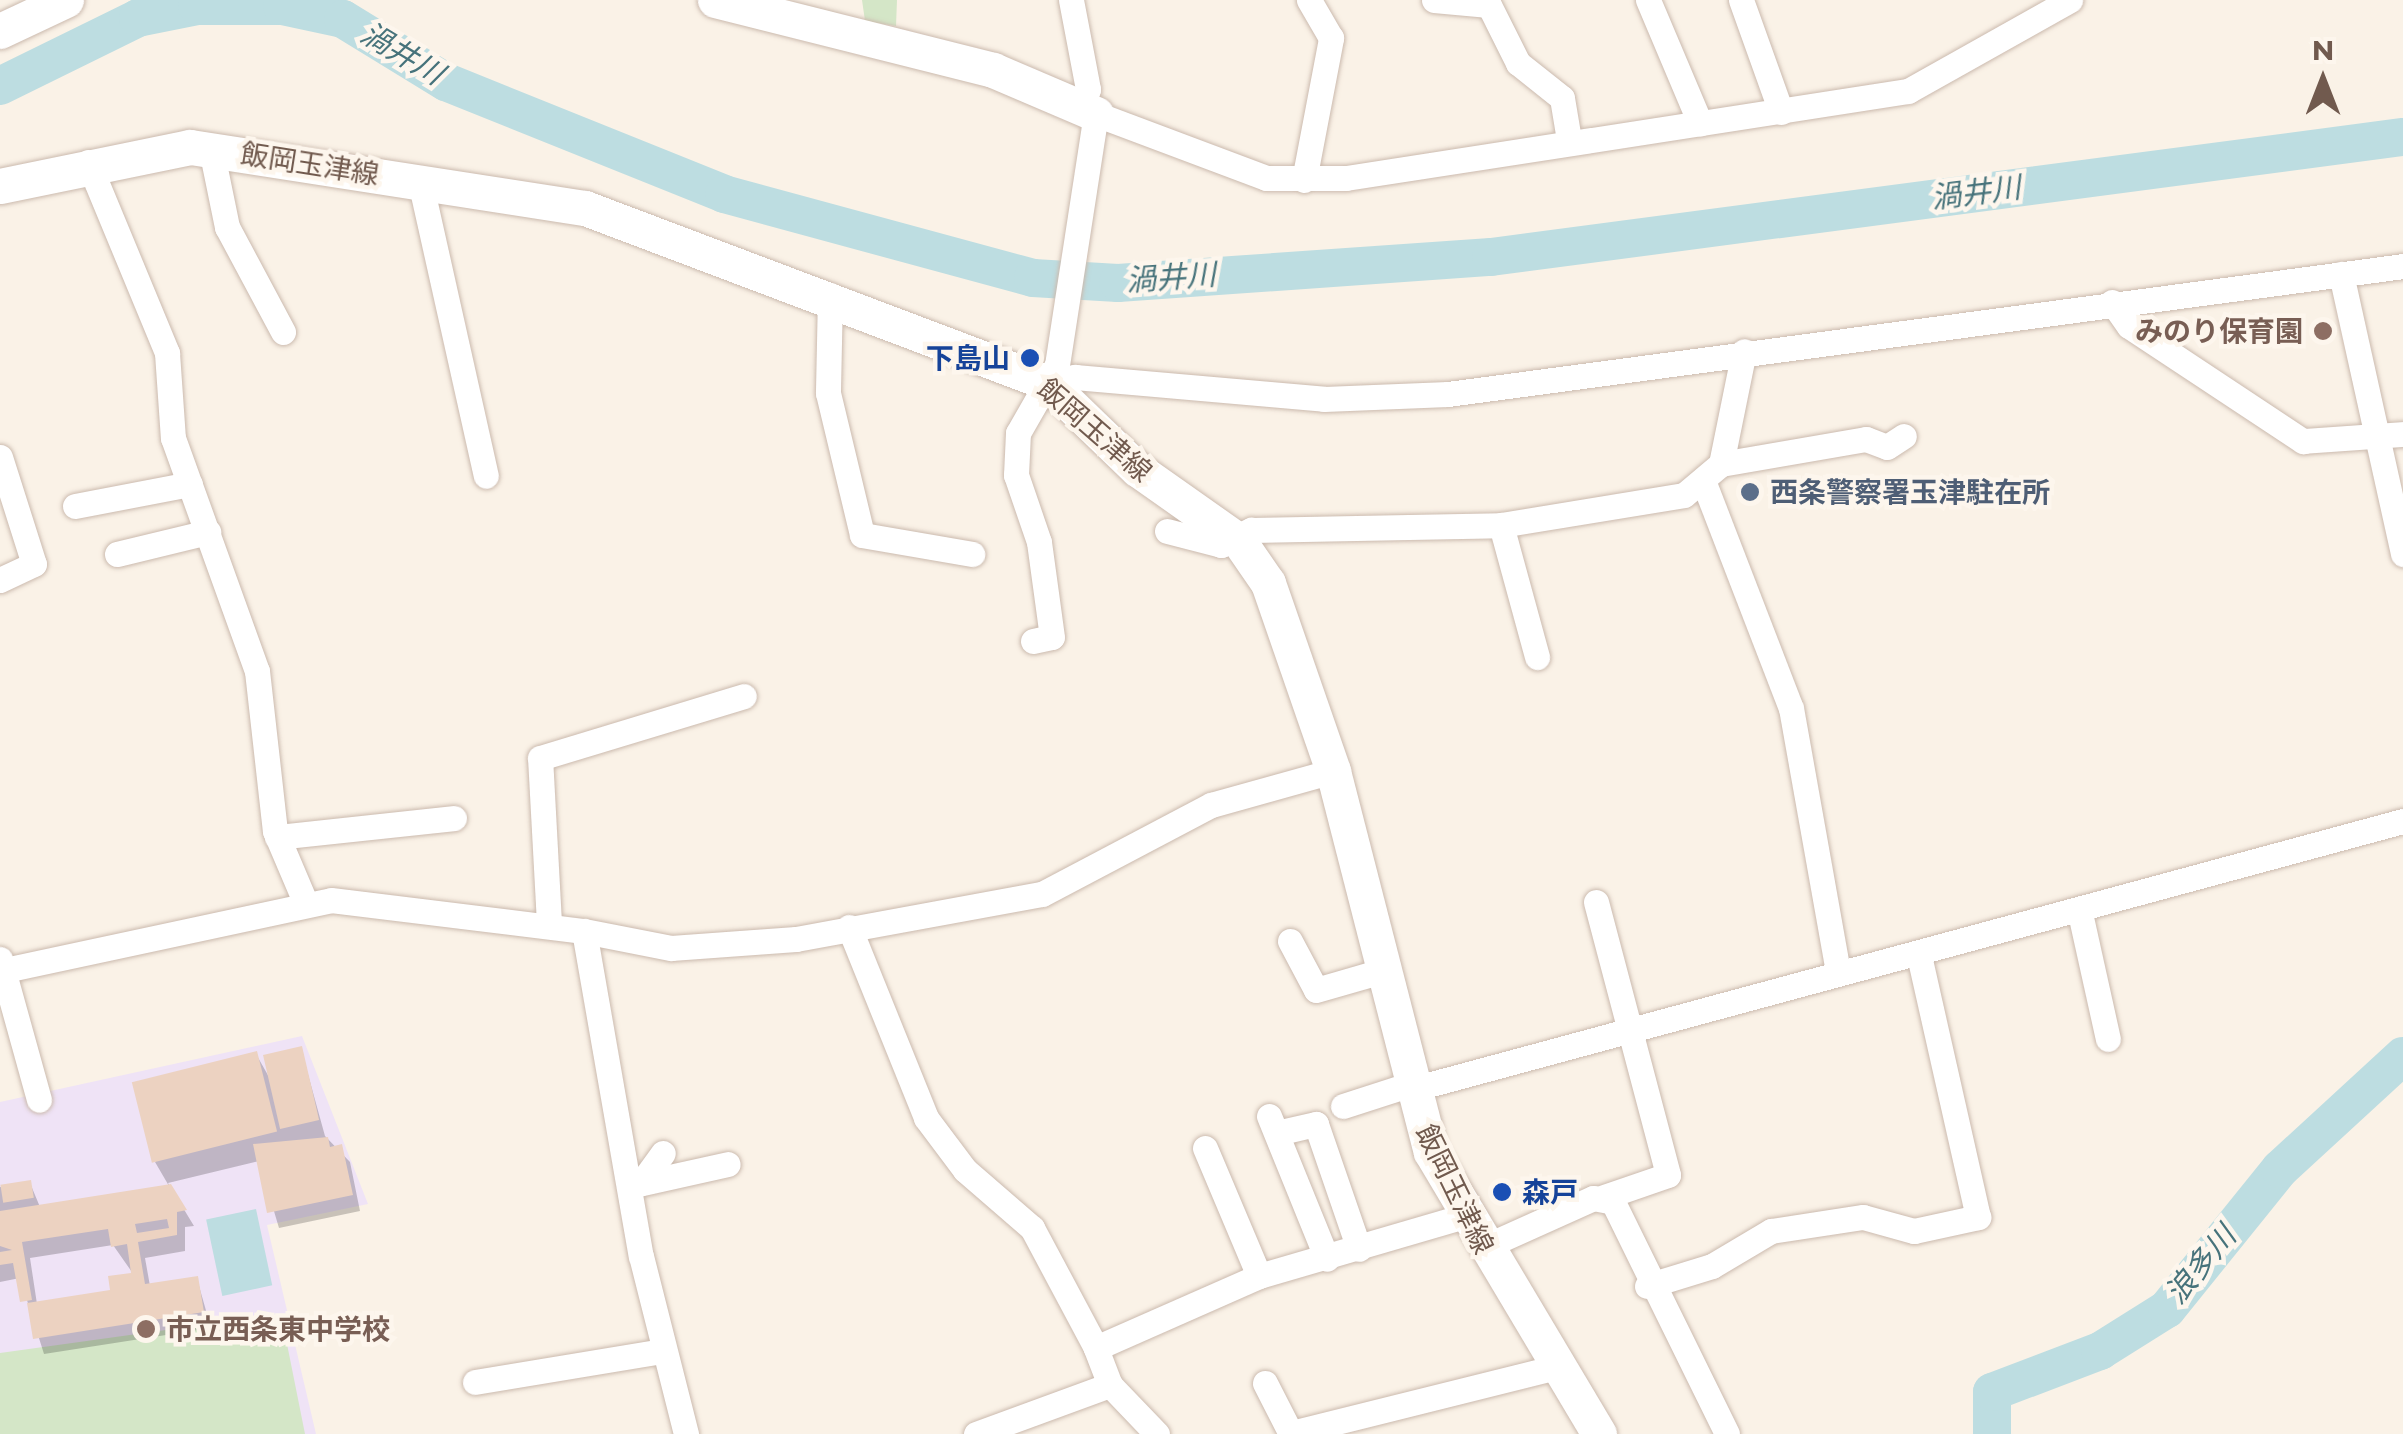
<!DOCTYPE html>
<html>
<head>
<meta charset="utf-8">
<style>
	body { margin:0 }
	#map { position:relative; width:2403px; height:1434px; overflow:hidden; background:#faf2e7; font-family:Montserrat,"Noto Sans JP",sans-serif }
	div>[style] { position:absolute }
	.education>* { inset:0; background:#efe3f6 }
	.green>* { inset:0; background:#d4e6c7 }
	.water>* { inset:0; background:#bddde1; transform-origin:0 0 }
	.shadow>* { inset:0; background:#0003 }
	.river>* { height:38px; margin:-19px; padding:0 19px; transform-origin:19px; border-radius:19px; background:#bddde1 }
	.building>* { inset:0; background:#ecd2c1; transform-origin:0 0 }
	.roads { filter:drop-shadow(0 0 2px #cbbaae) drop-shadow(0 0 2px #cbbaae) }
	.street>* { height:25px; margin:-12.5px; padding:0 12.5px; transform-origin:12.5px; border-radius:12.5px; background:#fff }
	.secondary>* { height:35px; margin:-17.5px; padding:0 17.5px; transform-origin:17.5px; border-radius:17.5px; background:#fff }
	.dots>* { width:28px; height:28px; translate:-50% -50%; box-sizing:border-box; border:5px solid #fdf6ed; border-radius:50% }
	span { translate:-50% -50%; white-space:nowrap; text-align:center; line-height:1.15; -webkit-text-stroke:9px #fdf6ed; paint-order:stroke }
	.street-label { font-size:28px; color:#715a4e }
	.education-label { font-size:28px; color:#785e54; font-weight:700 }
	.right { translate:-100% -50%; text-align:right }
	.left { translate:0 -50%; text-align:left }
	.transit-label { font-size:28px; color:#164399; font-weight:700 }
	.service-label { font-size:28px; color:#4e5e75; font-weight:700 }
	.water-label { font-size:30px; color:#47737b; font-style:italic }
	.north { position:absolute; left:2273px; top:30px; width:100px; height:100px; -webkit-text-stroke:8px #fdf6ed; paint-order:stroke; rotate:0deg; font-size:28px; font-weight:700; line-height:40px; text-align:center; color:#715a4e }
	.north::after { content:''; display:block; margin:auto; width:35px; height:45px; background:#715a4e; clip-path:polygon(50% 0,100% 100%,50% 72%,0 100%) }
</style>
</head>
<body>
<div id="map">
	<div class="education">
		<i style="clip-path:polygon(302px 1036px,368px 1204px,267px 1225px,316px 1434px,0 1434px,0 1102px)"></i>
	</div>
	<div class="green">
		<i style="clip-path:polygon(897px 0,896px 26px,865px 21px,862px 0)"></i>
		<i style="clip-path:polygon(281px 1314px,305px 1434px,0 1434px,0 1353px)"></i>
	</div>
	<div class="water">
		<i style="left:256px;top:1209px;width:78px;height:51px;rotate:78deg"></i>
	</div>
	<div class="shadow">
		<i style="clip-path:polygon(evenodd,301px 1049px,325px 1136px,350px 1162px,360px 1211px,279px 1228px,259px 1161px,168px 1183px,194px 1226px,185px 1227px,185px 1251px,145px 1258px,150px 1286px,197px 1279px,211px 1328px,44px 1354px,20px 1278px,0 1282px,0 1187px,30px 1183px,40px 1207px,169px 1186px,155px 1162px,256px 1054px,269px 1077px,301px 1049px,113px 1245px,134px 1275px,113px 1292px,37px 1304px,30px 1258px,113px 1245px)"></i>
	</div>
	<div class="river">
		<i style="left:0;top:86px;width:154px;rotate:-26.2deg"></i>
		<i style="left:138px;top:18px;width:60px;rotate:-11.5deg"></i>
		<i style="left:197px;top:6px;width:85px"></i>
		<i style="left:282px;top:6px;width:62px;rotate:12deg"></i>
		<i style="left:343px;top:19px;width:121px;rotate:31.5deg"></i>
		<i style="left:446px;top:82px;width:300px;rotate:21.9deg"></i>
		<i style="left:724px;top:194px;width:320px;rotate:15.2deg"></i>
		<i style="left:1033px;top:278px;width:85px;rotate:3.4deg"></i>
		<i style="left:1118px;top:283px;width:374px;rotate:-4deg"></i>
		<i style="left:1491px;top:257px;width:920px;rotate:-7.5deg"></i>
		<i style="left:1992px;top:1434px;width:42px;rotate:-90deg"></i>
		<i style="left:1992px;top:1392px;width:116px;rotate:-20.8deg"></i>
		<i style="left:2100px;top:1351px;width:79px;rotate:-32.1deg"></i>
		<i style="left:2167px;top:1309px;width:180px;rotate:-51.1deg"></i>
		<i style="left:2280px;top:1169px;width:167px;rotate:-42.6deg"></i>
	</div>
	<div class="building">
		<i style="left:302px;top:1046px;width:76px;height:40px;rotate:77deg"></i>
		<i style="left:257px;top:1051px;width:83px;height:129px;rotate:76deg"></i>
		<i style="clip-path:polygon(328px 1137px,330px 1147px,342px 1144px,353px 1195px,267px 1213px,253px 1144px)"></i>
		<i style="left:31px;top:1180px;width:18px;height:31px;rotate:81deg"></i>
		<i style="clip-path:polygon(evenodd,171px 1184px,187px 1210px,177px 1212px,177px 1235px,138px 1242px,145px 1284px,198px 1276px,204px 1312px,33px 1339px,27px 1303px,110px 1290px,108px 1276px,131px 1273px,127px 1244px,111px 1247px,108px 1229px,22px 1242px,32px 1300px,20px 1302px,13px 1263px,0 1265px,0 1252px,12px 1250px,0 1246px,0 1211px,171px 1184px,167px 1219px,169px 1228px,137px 1233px,135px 1224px,167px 1219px)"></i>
	</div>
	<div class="roads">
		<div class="street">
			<i style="left:1071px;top:0;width:91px;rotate:79.2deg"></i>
			<i style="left:1088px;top:89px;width:19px;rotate:111deg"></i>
			<i style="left:1434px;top:0;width:55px;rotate:5.2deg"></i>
			<i style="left:1489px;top:5px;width:65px;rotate:63.4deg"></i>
			<i style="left:1518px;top:63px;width:56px;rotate:38.5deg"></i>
			<i style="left:1562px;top:98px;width:43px;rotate:80.5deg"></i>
			<i style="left:1648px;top:0;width:134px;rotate:67.1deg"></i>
			<i style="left:1741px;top:0;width:119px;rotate:70.3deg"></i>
			<i style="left:211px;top:149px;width:80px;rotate:78.4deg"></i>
			<i style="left:227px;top:227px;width:119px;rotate:61.9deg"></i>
			<i style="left:88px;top:162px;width:207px;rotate:67.5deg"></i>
			<i style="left:167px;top:353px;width:85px;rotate:86deg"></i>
			<i style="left:173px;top:438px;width:248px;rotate:70.2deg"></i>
			<i style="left:257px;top:671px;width:161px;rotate:83.6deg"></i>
			<i style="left:275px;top:831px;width:79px;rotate:67deg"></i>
			<i style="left:1304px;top:180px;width:145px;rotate:-79.2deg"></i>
			<i style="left:1331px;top:38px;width:44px;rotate:-120.1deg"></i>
			<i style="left:420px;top:181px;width:302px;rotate:77.4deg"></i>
			<i style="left:2341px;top:274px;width:287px;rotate:77.5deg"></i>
			<i style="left:830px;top:295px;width:98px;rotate:91.2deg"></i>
			<i style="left:828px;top:393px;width:146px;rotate:76.5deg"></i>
			<i style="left:862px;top:535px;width:112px;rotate:9.8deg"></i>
			<i style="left:2112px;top:302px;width:29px;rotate:55deg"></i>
			<i style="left:2129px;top:326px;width:209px;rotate:33.5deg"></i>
			<i style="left:2303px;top:441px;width:100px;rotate:-4deg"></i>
			<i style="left:1048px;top:383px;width:28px;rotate:-13deg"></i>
			<i style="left:1075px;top:377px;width:250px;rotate:5deg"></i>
			<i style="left:1324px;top:399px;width:124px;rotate:-2.3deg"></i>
			<i style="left:1448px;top:394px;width:964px;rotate:-7.63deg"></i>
			<i style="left:0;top:457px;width:112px;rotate:72.4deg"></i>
			<i style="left:34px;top:564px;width:38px;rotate:155deg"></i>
			<i style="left:1721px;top:464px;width:147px;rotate:-9.8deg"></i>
			<i style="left:1866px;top:439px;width:22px;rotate:21deg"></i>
			<i style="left:1887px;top:447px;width:20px;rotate:-33deg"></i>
			<i style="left:1704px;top:483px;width:241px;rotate:68.9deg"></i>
			<i style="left:1791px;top:708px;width:269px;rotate:79.9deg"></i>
			<i style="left:75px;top:506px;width:117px;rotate:-10.8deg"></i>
			<i style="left:1501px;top:525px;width:137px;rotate:74.7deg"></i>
			<i style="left:1167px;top:531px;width:56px;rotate:14.5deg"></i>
			<i style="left:1221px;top:545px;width:34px;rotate:-27deg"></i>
			<i style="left:1251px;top:530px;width:250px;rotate:-1.1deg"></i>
			<i style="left:1501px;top:525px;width:185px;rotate:-9.3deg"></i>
			<i style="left:1684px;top:495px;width:48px;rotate:-40deg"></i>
			<i style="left:1721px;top:464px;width:115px;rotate:-78.5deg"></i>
			<i style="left:117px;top:554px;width:94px;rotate:-13.6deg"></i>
			<i style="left:1033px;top:641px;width:19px;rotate:-12deg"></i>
			<i style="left:1052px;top:637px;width:96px;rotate:-97.8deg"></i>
			<i style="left:1039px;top:542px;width:71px;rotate:-108.9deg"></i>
			<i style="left:1016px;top:475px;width:42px;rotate:-87.3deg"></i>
			<i style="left:1018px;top:433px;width:78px;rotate:-60.2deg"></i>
			<i style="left:1057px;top:365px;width:254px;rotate:-81.2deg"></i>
			<i style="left:1096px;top:114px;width:182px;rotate:20.6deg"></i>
			<i style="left:1266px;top:178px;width:80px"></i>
			<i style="left:1346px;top:178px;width:569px;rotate:-8.8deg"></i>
			<i style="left:1908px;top:91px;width:186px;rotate:-29.3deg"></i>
			<i style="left:277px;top:837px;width:178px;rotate:-6.1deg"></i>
			<i style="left:1596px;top:902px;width:282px;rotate:75.2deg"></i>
			<i style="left:1668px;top:1175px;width:68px;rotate:161deg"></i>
			<i style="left:2080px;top:913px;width:129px;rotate:77.5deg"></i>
			<i style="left:549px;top:923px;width:165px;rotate:-93.1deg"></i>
			<i style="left:540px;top:758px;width:213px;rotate:-16.9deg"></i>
			<i style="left:849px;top:927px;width:206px;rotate:68deg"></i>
			<i style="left:926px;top:1118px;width:65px;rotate:53.1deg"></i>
			<i style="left:965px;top:1170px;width:89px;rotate:40.9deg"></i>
			<i style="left:1032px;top:1228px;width:136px;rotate:61.9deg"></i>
			<i style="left:584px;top:931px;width:89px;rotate:11.1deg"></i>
			<i style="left:671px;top:948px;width:125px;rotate:-4.1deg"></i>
			<i style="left:796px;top:939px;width:250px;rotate:-10.4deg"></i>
			<i style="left:1042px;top:894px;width:191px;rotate:-27.8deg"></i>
			<i style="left:1211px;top:805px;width:127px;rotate:-15.6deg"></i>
			<i style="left:1290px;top:941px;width:55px;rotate:62deg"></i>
			<i style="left:1316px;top:990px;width:69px;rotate:-16.1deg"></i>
			<i style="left:0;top:959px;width:146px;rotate:74.5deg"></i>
			<i style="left:5px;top:970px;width:333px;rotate:-12.1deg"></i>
			<i style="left:331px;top:900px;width:255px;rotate:7deg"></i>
			<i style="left:584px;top:931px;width:330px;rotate:80.1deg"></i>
			<i style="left:641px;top:1256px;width:184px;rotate:75.8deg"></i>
			<i style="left:1413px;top:1089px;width:1026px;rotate:-15.15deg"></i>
			<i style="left:1343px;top:1106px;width:71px;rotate:-17.9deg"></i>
			<i style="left:1269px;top:1116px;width:154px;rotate:67.9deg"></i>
			<i style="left:1281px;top:1132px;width:36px;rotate:-13deg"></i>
			<i style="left:1316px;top:1124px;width:132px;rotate:71deg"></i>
			<i style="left:1205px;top:1148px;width:139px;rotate:67.1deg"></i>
			<i style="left:641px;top:1183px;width:37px;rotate:-54deg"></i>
			<i style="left:629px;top:1186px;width:101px;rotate:-12.5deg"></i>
			<i style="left:1482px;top:1248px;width:122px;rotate:-24.2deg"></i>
			<i style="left:1593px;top:1198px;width:20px;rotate:11deg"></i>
			<i style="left:1613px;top:1202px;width:258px;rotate:63.8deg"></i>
			<i style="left:1647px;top:1286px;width:68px;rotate:-17.1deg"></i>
			<i style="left:1712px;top:1266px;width:69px;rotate:-30.7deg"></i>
			<i style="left:1771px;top:1231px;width:93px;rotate:-8.7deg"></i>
			<i style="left:1863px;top:1217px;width:53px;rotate:15.4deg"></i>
			<i style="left:1914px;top:1231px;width:66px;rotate:-12.3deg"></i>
			<i style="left:1978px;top:1217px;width:269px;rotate:-102.7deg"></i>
			<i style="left:475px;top:1382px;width:191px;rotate:-9.4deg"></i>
			<i style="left:1265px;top:1383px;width:57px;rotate:63deg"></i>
			<i style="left:1296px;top:1432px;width:264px;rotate:-14deg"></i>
			<i style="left:976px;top:1434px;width:143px;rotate:-20.1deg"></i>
			<i style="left:1157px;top:1434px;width:68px;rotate:-133.8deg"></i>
			<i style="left:1110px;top:1385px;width:40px;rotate:-111deg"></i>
			<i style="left:1096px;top:1348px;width:178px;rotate:-23.8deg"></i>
			<i style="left:1259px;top:1276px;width:214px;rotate:-16.3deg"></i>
		</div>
		<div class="secondary">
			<i style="left:715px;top:0;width:287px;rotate:14.1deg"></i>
			<i style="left:993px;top:70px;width:112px;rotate:23.1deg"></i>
			<i style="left:0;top:31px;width:73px;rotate:-25.2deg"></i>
			<i style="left:0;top:186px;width:194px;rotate:-11.6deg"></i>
			<i style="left:190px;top:147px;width:400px;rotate:8.8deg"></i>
			<i style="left:585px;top:208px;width:495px;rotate:20.7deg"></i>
			<i style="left:1048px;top:383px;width:124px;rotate:44deg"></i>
			<i style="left:1137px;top:469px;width:125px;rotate:35.2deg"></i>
			<i style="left:1239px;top:541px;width:51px;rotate:55.4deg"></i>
			<i style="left:1268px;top:583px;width:199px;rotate:70.9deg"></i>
			<i style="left:1333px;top:771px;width:393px;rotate:75.6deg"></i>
			<i style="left:1431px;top:1152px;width:328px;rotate:59.2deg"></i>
		</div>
	</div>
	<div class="dots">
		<i style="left:2323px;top:331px;background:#8d6e63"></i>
		<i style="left:1030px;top:358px;background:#1a4fb4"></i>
		<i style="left:1750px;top:492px;background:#5c6f8a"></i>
		<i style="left:1502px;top:1192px;background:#1a4fb4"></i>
		<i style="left:146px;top:1329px;background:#8d6e63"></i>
	</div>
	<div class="street-label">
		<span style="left:310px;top:164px;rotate:9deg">飯岡玉津線</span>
		<span style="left:1095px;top:430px;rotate:41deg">飯岡玉津線</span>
		<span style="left:1455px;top:1189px;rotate:64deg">飯岡玉津線</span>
	</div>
	<div class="education-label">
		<span class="right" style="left:2303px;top:331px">みのり保育園</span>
		<span class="left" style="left:166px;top:1329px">市立西条東中学校</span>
	</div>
	<div class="transit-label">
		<span class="right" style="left:1010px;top:358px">下島山</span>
		<span class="left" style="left:1522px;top:1192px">森戸</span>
	</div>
	<div class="service-label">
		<span class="left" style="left:1770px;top:492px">西条警察署玉津駐在所</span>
	</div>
	<div class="water-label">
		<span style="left:402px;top:54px;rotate:31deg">渦井川</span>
		<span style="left:1976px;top:193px;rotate:-7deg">渦井川</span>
		<span style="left:1171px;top:278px;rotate:-4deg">渦井川</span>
		<span style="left:2201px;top:1265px;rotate:-50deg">浪多川</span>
	</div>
	<div class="north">N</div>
</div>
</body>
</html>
